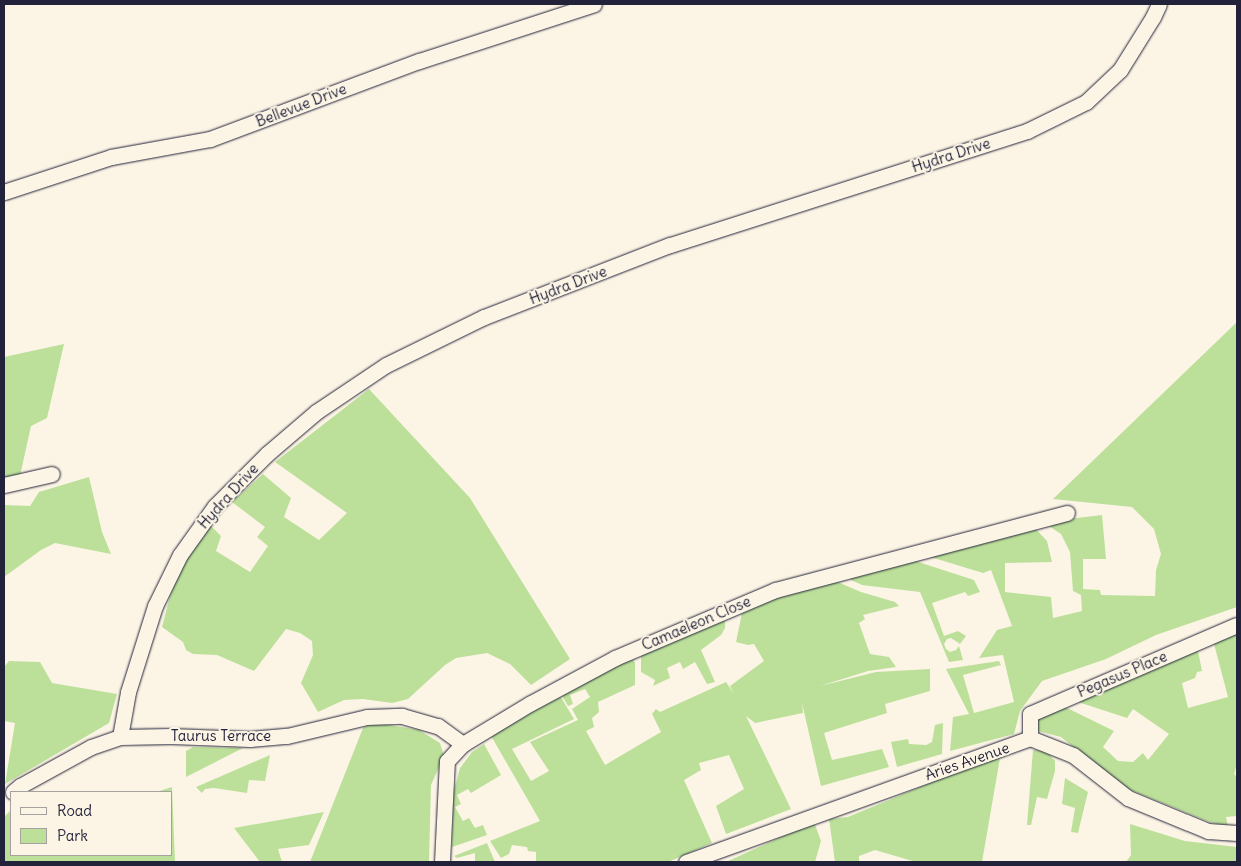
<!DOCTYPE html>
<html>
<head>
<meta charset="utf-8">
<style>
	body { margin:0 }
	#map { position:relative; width:1241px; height:866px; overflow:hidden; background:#fcf5e5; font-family:Delius,sans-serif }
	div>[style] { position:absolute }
	.green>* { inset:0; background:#bce09a }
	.roads { filter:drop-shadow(0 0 1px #22223b) drop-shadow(0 0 1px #22223b) }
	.minor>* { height:15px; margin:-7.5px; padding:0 7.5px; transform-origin:7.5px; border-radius:7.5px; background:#fcf5e5 }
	span { translate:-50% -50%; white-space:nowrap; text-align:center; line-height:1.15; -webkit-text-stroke:4px #fcf5e5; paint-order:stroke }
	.street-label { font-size:15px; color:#22223b }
	.frame { position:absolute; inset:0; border:5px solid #22223b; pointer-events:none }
	.legend { position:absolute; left:10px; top:791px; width:162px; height:65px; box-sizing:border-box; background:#fcf5e5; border:1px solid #a5a1a1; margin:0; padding:6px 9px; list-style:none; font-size:15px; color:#22223b }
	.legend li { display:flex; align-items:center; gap:10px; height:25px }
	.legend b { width:25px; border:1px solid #a5a1a1 }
</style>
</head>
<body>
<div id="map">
	<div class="green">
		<i style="clip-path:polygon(1237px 322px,1237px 607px,1156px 635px,1106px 659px,1042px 681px,1020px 711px,1014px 734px,950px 751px,953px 717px,969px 714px,946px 669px,999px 661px,1001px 665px,963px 675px,974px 713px,1014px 702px,1003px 655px,979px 658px,997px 630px,1012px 626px,991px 570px,983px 573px,924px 555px,1033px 526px,1047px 541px,1052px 562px,1005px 563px,1005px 592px,1051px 597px,1053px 618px,1082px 611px,1081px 595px,1073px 591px,1070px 552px,1061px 534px,1043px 522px,1102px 515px,1106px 559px,1083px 559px,1083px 589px,1100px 590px,1101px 595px,1155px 596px,1156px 570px,1161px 554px,1154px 529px,1132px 507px,1053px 499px)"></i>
		<i style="clip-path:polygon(64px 344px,47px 418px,31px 426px,20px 476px,4px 477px,4px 357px)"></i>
		<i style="clip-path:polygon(369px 389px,470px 498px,570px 659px,531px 685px,510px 664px,487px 653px,456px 658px,445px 665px,408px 699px,392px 703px,363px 699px,344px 700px,318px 712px,301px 683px,313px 655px,312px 641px,300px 633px,286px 629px,254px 671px,217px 655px,193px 654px,186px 650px,183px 642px,162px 627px,170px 596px,182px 565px,211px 526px,221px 536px,216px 551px,250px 572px,268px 546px,257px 537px,265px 527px,232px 502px,263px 474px,291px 498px,284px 517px,319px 540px,347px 513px,275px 462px)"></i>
		<i style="clip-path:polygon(89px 477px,102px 532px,111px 554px,55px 543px,41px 550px,4px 577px,4px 505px,30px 506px,39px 492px)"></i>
		<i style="clip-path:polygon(906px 558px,974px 580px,980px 592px,968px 596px,965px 592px,932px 603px,944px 636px,958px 631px,966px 636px,960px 644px,951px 638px,947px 639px,944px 644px,946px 649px,950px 652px,956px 650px,959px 646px,963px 660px,949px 662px,920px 592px,862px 585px,851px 580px,849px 573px)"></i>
		<i style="clip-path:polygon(833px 580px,861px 592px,895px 602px,899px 606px,863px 615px,865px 619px,859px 623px,870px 654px,889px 657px,896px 667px,868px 671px,820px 686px,876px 672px,930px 669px,930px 691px,885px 704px,887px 713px,824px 733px,832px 760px,882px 749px,889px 767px,821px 786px,802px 703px,803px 713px,755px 723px,746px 716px,791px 809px,726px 834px,716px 806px,744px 789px,729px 755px,699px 763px,701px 770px,684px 780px,712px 843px,668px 862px,536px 862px,536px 852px,528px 851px,527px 847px,512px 845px,509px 854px,501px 858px,490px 841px,540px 821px,490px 734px,559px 694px,574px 719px,512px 749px,531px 781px,549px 771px,530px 742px,578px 720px,572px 709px,590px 697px,585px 689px,570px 695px,573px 704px,568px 706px,561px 694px,632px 657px,635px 663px,635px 685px,598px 702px,599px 712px,592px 718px,594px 727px,586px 731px,605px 765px,661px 732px,652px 714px,656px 709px,660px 712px,726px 682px,734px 694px,730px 686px,764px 661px,754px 644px,748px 645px,736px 642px,743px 608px)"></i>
		<i style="clip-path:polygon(725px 617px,725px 628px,721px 635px,701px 650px,715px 682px,707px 684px,695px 662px,683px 669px,680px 662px,667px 668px,670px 678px,653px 686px,655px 680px,641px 672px,641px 653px)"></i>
		<i style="clip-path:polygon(1237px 629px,1237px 764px,1234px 774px,1237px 777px,1237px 816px,1226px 817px,1228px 826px,1212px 823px,1123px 787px,1061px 737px,1034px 730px,1036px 717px,1061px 705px,1114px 731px,1103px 747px,1118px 761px,1133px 762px,1143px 753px,1148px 760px,1169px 734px,1133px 709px,1127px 718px,1075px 701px,1197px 646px,1202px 671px,1197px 672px,1195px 678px,1182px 683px,1188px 708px,1228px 697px,1213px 640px)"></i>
		<i style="clip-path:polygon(9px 661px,40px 662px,52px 683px,117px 694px,109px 723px,5px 784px,15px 723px,4px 721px,4px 667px)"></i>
		<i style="clip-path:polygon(372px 722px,419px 730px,440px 743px,444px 756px,431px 785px,429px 862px,310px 862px,363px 728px)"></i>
		<i style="clip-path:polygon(943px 723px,942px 754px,897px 767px,891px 742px,908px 739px,909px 744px,926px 745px,932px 742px,935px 725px)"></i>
		<i style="clip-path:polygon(484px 744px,501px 775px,471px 793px,468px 789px,457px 795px,461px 804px,455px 807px,463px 821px,469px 818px,475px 828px,483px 825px,487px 835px,452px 847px,453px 793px,460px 768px,472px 752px)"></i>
		<i style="clip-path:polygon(193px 747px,243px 748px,186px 777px,186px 751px)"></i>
		<i style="clip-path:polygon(1033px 750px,1046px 751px,1055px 761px,1055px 771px,1047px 799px,1037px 797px,1031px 825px,1027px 825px)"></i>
		<i style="clip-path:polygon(270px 755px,265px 781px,249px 780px,247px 793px,214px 788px,205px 789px,202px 793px,196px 787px)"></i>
		<i style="clip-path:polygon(1000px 758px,982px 862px,916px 862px,875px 850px,859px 856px,859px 862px,835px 862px,829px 819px,848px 817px,976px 764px)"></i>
		<i style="clip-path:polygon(1065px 778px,1088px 792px,1078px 833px,1071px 832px,1075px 808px,1062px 804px)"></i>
		<i style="clip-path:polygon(172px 787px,175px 862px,4px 862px,4px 817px,11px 810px,11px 855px,171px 855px,171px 792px,156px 792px)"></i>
		<i style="clip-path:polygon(324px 812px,309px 845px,278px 849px,282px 862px,260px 862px,234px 828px)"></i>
		<i style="clip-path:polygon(814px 822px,821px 841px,815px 862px,726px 862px)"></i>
		<i style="clip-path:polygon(1130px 824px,1185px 841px,1237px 847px,1237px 862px,1126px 862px,1131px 855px)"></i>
		<i style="clip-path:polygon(487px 843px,495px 862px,475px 862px,475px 853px,457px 858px,454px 856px)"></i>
	</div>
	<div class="roads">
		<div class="minor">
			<i style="left:4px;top:192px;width:113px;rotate:-18.1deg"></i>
			<i style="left:111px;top:157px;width:101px;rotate:-10.3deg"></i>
			<i style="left:210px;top:139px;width:223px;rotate:-20.5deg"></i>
			<i style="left:419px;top:61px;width:184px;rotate:-18deg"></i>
			<i style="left:4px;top:485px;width:49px;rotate:-12.9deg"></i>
			<i style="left:120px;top:737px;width:46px;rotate:-79.9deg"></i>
			<i style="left:128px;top:692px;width:90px;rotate:-72.6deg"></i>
			<i style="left:155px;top:606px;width:57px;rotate:-63.9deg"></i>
			<i style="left:180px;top:555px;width:60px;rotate:-54.5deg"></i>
			<i style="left:215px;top:506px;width:74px;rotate:-45deg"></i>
			<i style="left:267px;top:454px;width:65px;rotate:-40.6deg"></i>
			<i style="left:316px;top:412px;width:84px;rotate:-33.9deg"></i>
			<i style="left:386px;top:365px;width:109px;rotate:-26.1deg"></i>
			<i style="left:484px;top:317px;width:199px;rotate:-21.2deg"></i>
			<i style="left:670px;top:245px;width:375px;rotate:-17.7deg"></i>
			<i style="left:1027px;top:131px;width:66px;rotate:-26.2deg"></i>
			<i style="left:1086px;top:102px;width:47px;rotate:-43.3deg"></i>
			<i style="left:1120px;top:70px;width:62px;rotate:-58.1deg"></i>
			<i style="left:1153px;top:17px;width:14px;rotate:-65deg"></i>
			<i style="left:1030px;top:738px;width:24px;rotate:-90deg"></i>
			<i style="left:1030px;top:714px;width:225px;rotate:-23.3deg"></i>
			<i style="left:13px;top:792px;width:9px;rotate:-41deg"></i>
			<i style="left:20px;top:786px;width:81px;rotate:-28.8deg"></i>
			<i style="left:91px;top:747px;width:31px;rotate:-19deg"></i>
			<i style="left:120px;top:737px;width:51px;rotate:-1.1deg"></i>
			<i style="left:171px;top:736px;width:79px;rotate:2.2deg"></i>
			<i style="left:250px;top:739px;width:37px;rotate:-5deg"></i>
			<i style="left:287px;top:736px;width:82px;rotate:-13.4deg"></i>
			<i style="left:367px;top:717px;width:35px;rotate:-2deg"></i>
			<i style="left:402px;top:716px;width:37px;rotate:16deg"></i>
			<i style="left:438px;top:726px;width:31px;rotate:36deg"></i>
			<i style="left:442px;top:862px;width:101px;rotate:-87.2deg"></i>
			<i style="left:447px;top:761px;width:23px;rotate:-47deg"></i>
			<i style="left:463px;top:744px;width:79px;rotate:-31.1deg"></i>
			<i style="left:531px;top:703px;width:95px;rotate:-28.2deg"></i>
			<i style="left:615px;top:658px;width:174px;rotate:-23deg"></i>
			<i style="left:775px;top:590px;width:302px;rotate:-14.8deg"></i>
			<i style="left:686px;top:862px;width:366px;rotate:-19.8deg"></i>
			<i style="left:1030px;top:738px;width:46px;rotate:21.6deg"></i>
			<i style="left:1073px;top:755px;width:70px;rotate:38deg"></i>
			<i style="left:1128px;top:798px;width:87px;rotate:22.4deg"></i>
			<i style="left:1208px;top:831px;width:29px;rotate:4deg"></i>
		</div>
	</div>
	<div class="street-label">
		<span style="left:301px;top:105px;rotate:-21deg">Bellevue Drive</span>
		<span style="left:951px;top:155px;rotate:-18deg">Hydra Drive</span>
		<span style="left:568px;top:285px;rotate:-21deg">Hydra Drive</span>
		<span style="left:228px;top:496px;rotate:-48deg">Hydra Drive</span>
		<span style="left:696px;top:623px;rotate:-23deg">Camaeleon Close</span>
		<span style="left:1122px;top:674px;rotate:-23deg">Pegasus Place</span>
		<span style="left:221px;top:736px">Taurus Terrace</span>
		<span style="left:967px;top:761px;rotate:-19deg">Aries Avenue</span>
	</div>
	<div class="frame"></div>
	<ul class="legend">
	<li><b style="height:6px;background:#fcf5e5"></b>Road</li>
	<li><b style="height:14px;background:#bce09a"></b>Park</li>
	</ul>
</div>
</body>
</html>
